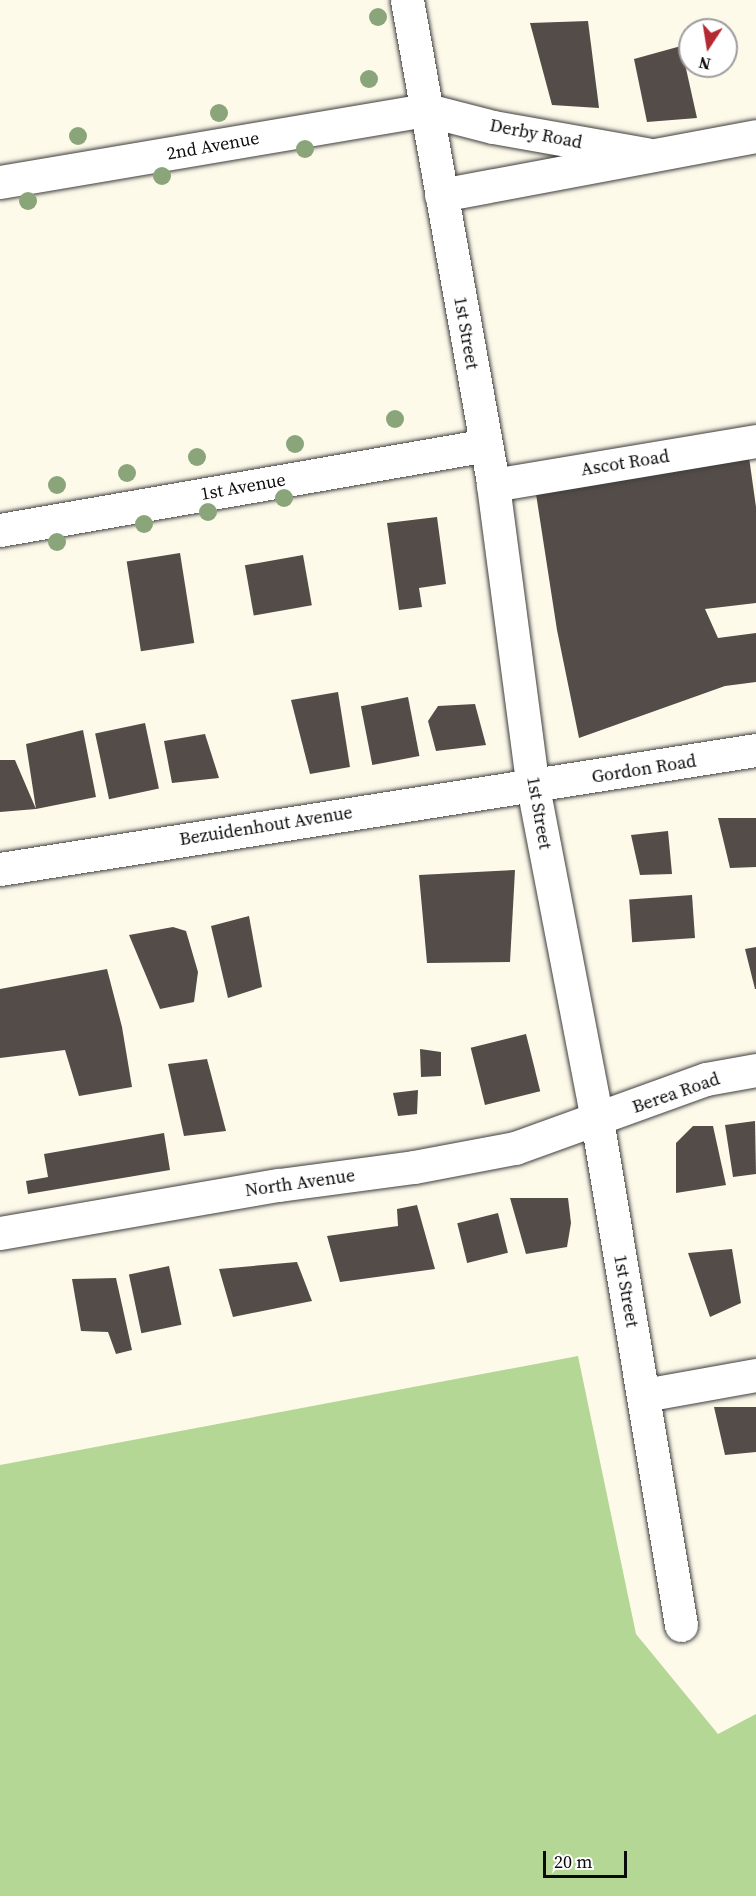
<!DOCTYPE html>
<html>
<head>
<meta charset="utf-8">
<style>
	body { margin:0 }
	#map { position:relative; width:756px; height:1896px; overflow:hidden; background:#fefaea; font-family:"Source Serif 4",serif }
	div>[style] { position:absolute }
	.forest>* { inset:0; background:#b4d796 }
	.building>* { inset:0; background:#544c48; transform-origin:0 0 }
	.roads { filter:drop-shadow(0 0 2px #3e3e3e) drop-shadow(0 0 2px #3e3e3e) }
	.minor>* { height:33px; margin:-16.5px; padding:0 16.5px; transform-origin:16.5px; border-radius:16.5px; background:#fff }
	.trees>* { width:18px; height:18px; margin:-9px; border-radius:50%; background:#8ba57a }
	span { translate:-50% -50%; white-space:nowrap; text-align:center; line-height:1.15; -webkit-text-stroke:6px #fff; paint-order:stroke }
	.street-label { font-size:18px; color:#0b0b0b }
	.north { position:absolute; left:678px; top:18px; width:60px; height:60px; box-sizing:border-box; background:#fff; border:2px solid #9d9d9d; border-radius:50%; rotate:192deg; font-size:16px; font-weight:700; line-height:24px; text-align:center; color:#0b0b0b }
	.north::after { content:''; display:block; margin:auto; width:21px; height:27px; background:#b62832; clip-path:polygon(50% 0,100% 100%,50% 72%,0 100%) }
	.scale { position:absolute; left:543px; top:1851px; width:84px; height:27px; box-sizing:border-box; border:3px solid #0b0b0b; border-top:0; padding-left:8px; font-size:18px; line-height:21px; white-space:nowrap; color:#0b0b0b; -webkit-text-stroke:4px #fff; paint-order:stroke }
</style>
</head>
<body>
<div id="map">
	<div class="forest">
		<i style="clip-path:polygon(578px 1356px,636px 1634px,718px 1734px,756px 1714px,756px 1896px,0 1896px,0 1465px)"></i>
	</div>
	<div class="building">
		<i style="clip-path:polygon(588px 21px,599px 108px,552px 105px,530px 23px)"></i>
		<i style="clip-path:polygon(681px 46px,697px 118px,647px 122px,634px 59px)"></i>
		<i style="clip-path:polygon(748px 450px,756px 507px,756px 603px,705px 609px,718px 638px,756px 633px,756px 682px,725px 686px,579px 738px,557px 630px,534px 481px)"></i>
		<i style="clip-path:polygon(437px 517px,446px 584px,419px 588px,422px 607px,399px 610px,387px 523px)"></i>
		<i style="left:180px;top:553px;width:91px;height:54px;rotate:81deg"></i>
		<i style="left:303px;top:555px;width:51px;height:59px;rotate:80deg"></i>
		<i style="clip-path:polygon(338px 692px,350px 767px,310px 774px,291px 700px)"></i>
		<i style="left:408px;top:697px;width:60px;height:48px;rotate:79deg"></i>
		<i style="clip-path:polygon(475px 704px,486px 745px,436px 751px,428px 721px,438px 706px)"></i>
		<i style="left:145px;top:723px;width:67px;height:51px;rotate:78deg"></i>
		<i style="clip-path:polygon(83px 730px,96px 797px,36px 809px,0 812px,0 760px,15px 760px,36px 809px,26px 744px)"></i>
		<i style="clip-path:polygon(205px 734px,219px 778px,172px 783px,164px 741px)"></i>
		<i style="clip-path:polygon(718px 818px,756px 818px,756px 867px,730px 868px)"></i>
		<i style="clip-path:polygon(668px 831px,672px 874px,640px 875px,631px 835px)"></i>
		<i style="clip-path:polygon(515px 870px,510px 962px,427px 963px,419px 875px)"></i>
		<i style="left:692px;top:895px;width:43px;height:63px;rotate:86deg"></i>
		<i style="clip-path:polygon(249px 916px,262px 987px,228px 998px,211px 926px)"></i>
		<i style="clip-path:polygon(173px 927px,186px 931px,198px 972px,194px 1002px,160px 1009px,129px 935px)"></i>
		<i style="clip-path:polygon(756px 947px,756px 989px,755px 989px,745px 949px)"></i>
		<i style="clip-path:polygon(107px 969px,122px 1027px,132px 1087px,79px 1096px,65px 1050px,0 1058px,0 989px)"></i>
		<i style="left:526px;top:1034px;width:59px;height:57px;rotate:76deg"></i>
		<i style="clip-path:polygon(420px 1049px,441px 1052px,441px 1076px,421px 1077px)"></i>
		<i style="clip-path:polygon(207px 1059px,226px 1131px,184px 1136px,168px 1064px)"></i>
		<i style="clip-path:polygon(418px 1090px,417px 1114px,398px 1116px,393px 1093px)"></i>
		<i style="clip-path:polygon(755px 1121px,756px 1174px,733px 1177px,725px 1125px)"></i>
		<i style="clip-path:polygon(693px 1126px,713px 1126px,726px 1185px,676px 1193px,676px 1143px)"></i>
		<i style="clip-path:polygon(164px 1133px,170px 1170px,28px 1194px,26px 1181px,48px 1177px,44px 1154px)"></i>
		<i style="clip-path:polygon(510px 1198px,568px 1198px,571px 1223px,567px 1247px,526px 1254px)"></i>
		<i style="clip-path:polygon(417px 1205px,435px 1269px,340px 1282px,327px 1236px,398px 1226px,397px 1209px)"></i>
		<i style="left:498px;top:1213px;width:41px;height:42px;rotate:76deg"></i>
		<i style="clip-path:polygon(732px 1249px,741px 1303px,710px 1317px,688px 1253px)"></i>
		<i style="clip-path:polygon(297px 1262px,312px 1301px,233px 1317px,219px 1269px)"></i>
		<i style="left:169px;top:1266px;width:60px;height:41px;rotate:78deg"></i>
		<i style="clip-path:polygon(116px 1278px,132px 1350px,116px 1354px,108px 1332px,81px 1331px,72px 1279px)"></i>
		<i style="clip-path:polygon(714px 1407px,756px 1407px,756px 1452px,725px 1455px)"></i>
	</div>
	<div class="roads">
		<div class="minor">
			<i style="left:407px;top:0;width:493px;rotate:79.9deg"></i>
			<i style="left:493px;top:485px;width:305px;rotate:82.5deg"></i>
			<i style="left:533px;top:787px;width:339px;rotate:79.1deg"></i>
			<i style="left:597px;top:1120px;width:512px;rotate:80.56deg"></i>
			<i style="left:0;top:182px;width:433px;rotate:-9.6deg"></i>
			<i style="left:427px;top:110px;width:68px;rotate:14.4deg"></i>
			<i style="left:493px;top:127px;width:155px;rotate:10deg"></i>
			<i style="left:441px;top:195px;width:320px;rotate:-10.6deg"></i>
			<i style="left:493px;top:485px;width:267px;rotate:-9.5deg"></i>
			<i style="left:0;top:530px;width:492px;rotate:-9.9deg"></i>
			<i style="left:0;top:869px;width:765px;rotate:-8.95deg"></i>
			<i style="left:0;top:1233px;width:283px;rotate:-9.8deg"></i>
			<i style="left:279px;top:1185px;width:136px;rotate:-7.6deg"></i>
			<i style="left:414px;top:1167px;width:103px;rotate:-10.7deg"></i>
			<i style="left:515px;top:1148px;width:203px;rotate:-19.9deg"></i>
			<i style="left:706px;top:1079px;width:51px;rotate:-10.2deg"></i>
			<i style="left:644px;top:1395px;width:114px;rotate:-10.1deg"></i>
		</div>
	</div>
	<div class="trees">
		<i style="left:378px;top:17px"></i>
		<i style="left:369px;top:79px"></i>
		<i style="left:219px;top:113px"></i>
		<i style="left:78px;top:136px"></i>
		<i style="left:305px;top:149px"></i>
		<i style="left:162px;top:176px"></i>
		<i style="left:28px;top:201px"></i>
		<i style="left:395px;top:419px"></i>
		<i style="left:295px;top:444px"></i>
		<i style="left:197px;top:457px"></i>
		<i style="left:127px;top:473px"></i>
		<i style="left:57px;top:485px"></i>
		<i style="left:284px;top:498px"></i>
		<i style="left:208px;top:512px"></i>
		<i style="left:144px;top:524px"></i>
		<i style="left:57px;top:542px"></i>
	</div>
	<div class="street-label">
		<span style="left:536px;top:134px;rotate:11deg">Derby Road</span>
		<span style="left:213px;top:146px;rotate:-10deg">2nd Avenue</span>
		<span style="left:466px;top:333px;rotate:80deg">1st Street</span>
		<span style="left:625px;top:463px;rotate:-9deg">Ascot Road</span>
		<span style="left:243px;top:487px;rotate:-10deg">1st Avenue</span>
		<span style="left:644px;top:769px;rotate:-9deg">Gordon Road</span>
		<span style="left:539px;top:813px;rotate:80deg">1st Street</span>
		<span style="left:266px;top:826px;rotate:-9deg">Bezuidenhout Avenue</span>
		<span style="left:676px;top:1093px;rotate:-19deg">Berea Road</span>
		<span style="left:300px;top:1183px;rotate:-8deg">North Avenue</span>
		<span style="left:626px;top:1291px;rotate:80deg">1st Street</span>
	</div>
	<div class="north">N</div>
	<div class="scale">20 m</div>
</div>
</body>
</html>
